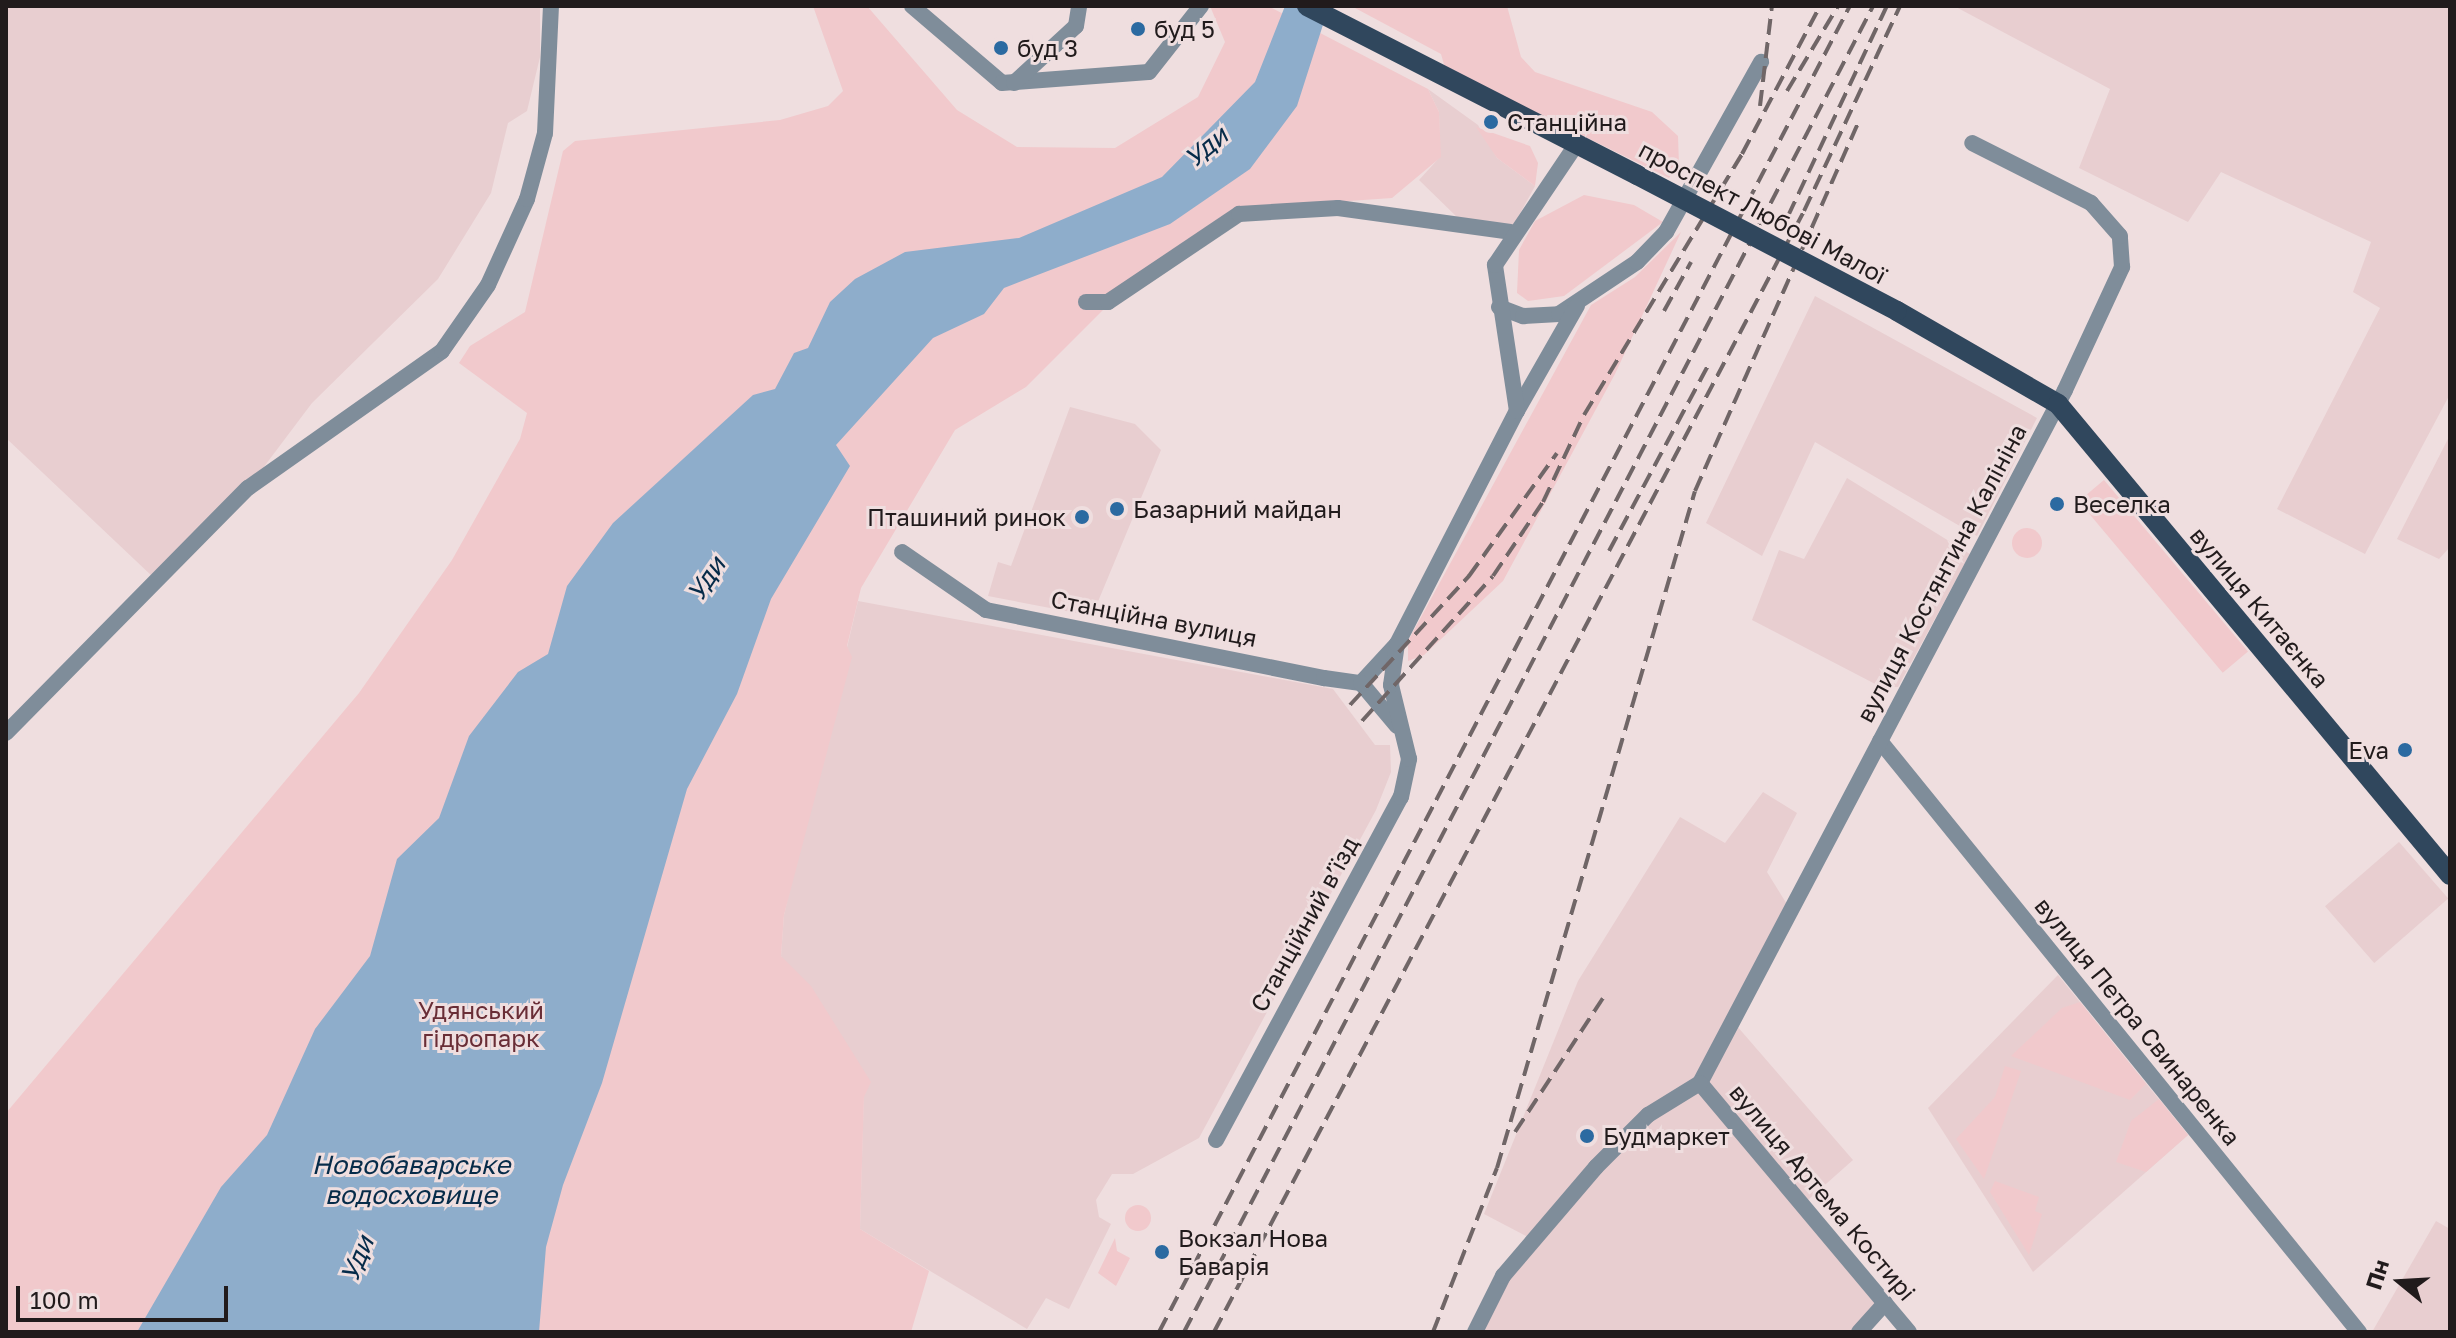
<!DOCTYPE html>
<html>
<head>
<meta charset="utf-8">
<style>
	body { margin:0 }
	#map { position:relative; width:2456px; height:1338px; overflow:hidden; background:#efdedf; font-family:"Golos Text",sans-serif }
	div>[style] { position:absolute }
	.built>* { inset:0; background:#e8ced0; transform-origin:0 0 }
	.green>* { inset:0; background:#f1c9cc; transform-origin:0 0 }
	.round { border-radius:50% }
	.water>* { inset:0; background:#8eadcb }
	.minor>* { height:16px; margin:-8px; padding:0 8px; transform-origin:8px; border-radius:8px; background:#7f8d9a }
	.major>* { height:20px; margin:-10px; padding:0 10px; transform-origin:10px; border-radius:10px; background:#30475d }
	.rail>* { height:4px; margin-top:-2px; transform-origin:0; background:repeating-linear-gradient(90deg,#706667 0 16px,transparent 0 24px) }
	.major-bridge>* { height:20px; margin:-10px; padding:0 10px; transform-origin:10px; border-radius:10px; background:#30475d }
	.dots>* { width:22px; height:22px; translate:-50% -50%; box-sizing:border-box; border:4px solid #efdedf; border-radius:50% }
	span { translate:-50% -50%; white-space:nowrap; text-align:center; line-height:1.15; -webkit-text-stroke:6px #efdedf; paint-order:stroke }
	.poi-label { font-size:24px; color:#211b1c }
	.left { translate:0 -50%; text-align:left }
	.right { translate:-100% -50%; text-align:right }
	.street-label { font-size:24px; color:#211b1c }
	.park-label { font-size:24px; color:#692d36 }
	.water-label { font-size:26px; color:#062b49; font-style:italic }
	.frame { position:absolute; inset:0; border:8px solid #211b1c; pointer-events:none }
	.north { position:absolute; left:2360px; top:1242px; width:80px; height:80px; -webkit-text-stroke:6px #efdedf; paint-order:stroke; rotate:288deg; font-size:22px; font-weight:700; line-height:32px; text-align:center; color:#211b1c }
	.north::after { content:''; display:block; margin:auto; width:28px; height:36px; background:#211b1c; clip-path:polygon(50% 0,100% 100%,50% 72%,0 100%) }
	.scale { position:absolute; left:16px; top:1286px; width:212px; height:36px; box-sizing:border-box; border:4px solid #211b1c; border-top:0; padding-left:10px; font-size:24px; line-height:28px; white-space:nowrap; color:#211b1c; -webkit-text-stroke:6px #efdedf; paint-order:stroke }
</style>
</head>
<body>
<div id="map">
	<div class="built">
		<i style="clip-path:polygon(6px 6px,540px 6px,540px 57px,527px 111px,508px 123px,491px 193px,438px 279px,312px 403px,248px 488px,153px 577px,6px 438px)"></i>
		<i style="clip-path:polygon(1954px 6px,2450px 6px,2450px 394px,2365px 554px,2277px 509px,2380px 308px,2353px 292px,2371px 242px,2221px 172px,2188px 222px,2079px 168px,2110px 89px)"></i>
		<i style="clip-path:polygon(1428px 89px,1478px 125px,1497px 158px,1535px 186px,1510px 232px,1460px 220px,1419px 180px,1440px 157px,1439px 112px)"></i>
		<i style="clip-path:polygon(1815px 296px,2037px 418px,1977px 536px,1815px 442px,1762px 556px,1706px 523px)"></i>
		<i style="clip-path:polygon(1070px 407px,1135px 424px,1161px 450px,1092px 616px,988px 596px,998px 562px,1011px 566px)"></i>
		<i style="clip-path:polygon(2450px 435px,2450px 547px,2439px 559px,2397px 539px)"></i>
		<i style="clip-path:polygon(1847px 478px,1970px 554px,1898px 687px,1881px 687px,1752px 620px,1779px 550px,1804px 559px)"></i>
		<i style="clip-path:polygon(858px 601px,1333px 689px,1375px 745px,1390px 745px,1391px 772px,1376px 810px,1199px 1138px,1133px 1174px,1112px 1174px,1096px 1200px,1099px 1217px,1111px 1224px,1069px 1309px,1046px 1298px,1027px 1329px,860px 1229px,864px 1090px,781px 956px,784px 915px)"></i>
		<i style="clip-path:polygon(1763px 792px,1797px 813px,1767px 872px,1788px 906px,1730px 1018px,1853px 1160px,1800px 1207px,1880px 1304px,1855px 1332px,1470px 1332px,1528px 1237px,1484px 1214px,1578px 981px,1680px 817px,1725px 843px)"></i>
		<i style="left:2399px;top:842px;width:75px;height:98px;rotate:49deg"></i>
		<i style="clip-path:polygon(2058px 975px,2188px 1135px,2033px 1272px,1928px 1108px)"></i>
		<i style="clip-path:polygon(2436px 1221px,2450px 1229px,2450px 1332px,2372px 1332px)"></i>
	</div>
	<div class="green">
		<i style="clip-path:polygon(813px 6px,867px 6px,957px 110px,1017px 147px,1115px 148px,1198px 97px,1225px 42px,1210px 6px,1268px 6px,1428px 89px,1439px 112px,1441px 157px,1392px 198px,1235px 209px,1105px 308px,1026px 387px,955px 430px,861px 588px,847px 646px,852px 657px,784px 915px,781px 956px,811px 986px,871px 1082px,864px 1097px,860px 1229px,929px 1271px,911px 1332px,6px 1332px,6px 1113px,359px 693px,452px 560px,520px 439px,527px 413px,459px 363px,470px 346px,525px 312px,563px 151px,575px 141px,780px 120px,828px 106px,843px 91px)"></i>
		<i style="clip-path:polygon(1507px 6px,1521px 57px,1535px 72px,1652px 112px,1678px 136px,1679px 165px,1669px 178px,1445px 68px,1441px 54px,1355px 8px)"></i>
		<i style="clip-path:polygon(1476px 127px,1530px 146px,1538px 163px,1535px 186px,1497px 158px)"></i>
		<i style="clip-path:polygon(1584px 195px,1634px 205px,1663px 222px,1564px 296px,1528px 301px,1517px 293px,1519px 250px,1535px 221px)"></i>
		<i style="clip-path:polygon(1681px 232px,1615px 374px,1503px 581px,1424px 655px,1408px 661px,1408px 641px,1591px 305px,1635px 277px)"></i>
		<i style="left:2104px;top:480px;width:224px;height:33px;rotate:50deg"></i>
		<i class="round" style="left:2012px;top:528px;width:30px;height:30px"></i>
		<i style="clip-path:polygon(2080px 1002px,2146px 1084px,2130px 1100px,2011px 1056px,2062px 1008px)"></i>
		<i style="clip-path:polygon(2005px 1066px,2021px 1071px,1984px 1179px,1956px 1139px,1995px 1097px)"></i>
		<i style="clip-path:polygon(2159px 1099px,2188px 1135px,2146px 1172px,2116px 1162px,2131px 1121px)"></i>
		<i style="clip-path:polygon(1995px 1181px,2039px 1197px,2035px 1211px,2042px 1214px,2029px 1255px,1990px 1192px)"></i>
		<i class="round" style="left:1125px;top:1205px;width:26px;height:26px"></i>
		<i style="clip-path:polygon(1115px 1238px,1117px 1251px,1130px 1258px,1116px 1286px,1098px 1273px)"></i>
	</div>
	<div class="water">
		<i style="clip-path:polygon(1285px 6px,1329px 6px,1297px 106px,1250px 169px,1170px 224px,1004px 288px,984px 314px,933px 338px,836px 445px,850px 466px,771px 599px,737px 694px,687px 789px,602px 1083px,563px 1185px,546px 1247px,539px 1332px,137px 1332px,221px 1187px,267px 1135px,315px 1029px,370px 956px,397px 859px,439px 818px,469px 736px,518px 672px,548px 654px,567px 586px,613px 523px,753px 395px,775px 389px,794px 353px,808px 348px,830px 302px,855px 279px,905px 252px,1019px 238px,1162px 177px,1255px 82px)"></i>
	</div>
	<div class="minor">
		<i style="left:912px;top:6px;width:118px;rotate:40.5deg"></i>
		<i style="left:1002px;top:83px;width:147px;rotate:-4.3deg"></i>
		<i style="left:1149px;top:72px;width:84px;rotate:-51.8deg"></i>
		<i style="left:1014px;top:83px;width:84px;rotate:-42.6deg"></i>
		<i style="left:1076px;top:26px;width:20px;rotate:-81deg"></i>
		<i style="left:1086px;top:302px;width:22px"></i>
		<i style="left:1108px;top:302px;width:158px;rotate:-33.9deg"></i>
		<i style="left:1239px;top:214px;width:99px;rotate:-3.5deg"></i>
		<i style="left:1338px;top:208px;width:174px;rotate:7.9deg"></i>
		<i style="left:1499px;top:307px;width:26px;rotate:21deg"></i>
		<i style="left:1523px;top:316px;width:36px;rotate:-3deg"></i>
		<i style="left:1559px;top:314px;width:94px;rotate:-33.7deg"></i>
		<i style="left:1637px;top:262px;width:42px;rotate:-46deg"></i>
		<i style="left:1666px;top:232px;width:195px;rotate:-60.8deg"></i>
		<i style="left:1517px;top:411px;width:121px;rotate:-60.3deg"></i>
		<i style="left:902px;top:552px;width:102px;rotate:34.6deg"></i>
		<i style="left:986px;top:610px;width:345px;rotate:11.4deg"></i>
		<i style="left:1324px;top:678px;width:37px;rotate:8deg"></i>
		<i style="left:1361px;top:683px;width:53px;rotate:-47.3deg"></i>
		<i style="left:1361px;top:683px;width:56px;rotate:50.1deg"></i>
		<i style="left:6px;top:733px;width:344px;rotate:-45.4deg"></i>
		<i style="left:248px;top:488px;width:237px;rotate:-35.2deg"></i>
		<i style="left:442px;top:351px;width:80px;rotate:-55.1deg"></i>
		<i style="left:488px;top:285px;width:94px;rotate:-65.6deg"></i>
		<i style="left:527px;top:199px;width:68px;rotate:-74.7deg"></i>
		<i style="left:545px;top:133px;width:127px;rotate:-87.3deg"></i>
		<i style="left:1880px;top:741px;width:761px;rotate:50.98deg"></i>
		<i style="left:1700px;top:1083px;width:783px;rotate:-62.22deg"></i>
		<i style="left:2065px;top:390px;width:136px;rotate:-65.1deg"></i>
		<i style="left:2122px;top:267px;width:31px;rotate:-94deg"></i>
		<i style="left:2120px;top:236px;width:44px;rotate:-131.3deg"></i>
		<i style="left:2091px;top:203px;width:133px;rotate:-153.2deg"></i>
		<i style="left:1700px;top:1083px;width:325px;rotate:50deg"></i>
		<i style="left:1216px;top:1140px;width:390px;rotate:-61.7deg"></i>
		<i style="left:1401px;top:797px;width:39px;rotate:-78deg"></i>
		<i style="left:1409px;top:759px;width:76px;rotate:-103.7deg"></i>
		<i style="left:1391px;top:685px;width:41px;rotate:-81.7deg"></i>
		<i style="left:1397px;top:644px;width:262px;rotate:-62.8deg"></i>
		<i style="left:1517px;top:411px;width:148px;rotate:-98.6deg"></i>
		<i style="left:1495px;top:265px;width:145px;rotate:-56deg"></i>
		<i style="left:1475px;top:1332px;width:63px;rotate:-63.4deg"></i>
		<i style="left:1503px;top:1276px;width:143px;rotate:-49.5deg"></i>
		<i style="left:1596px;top:1167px;width:74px;rotate:-45deg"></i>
		<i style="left:1648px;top:1115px;width:61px;rotate:-31.6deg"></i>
		<i style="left:1859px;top:1332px;width:39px;rotate:-48deg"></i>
	</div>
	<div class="major">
		<i style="left:1307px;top:6px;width:371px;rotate:27.1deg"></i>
		<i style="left:1897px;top:311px;width:186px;rotate:30deg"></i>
		<i style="left:2058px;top:404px;width:613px;rotate:50.23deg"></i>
	</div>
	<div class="rail">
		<i style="left:1787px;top:91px;width:99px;rotate:-59deg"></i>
		<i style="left:1760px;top:106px;width:101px;rotate:-83.2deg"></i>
		<i style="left:1788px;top:216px;width:232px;rotate:-64.8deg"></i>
		<i style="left:1664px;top:311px;width:56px;rotate:-61.1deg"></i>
		<i style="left:1609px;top:551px;width:212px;rotate:-61.9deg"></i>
		<i style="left:1350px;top:705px;width:176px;rotate:-47.3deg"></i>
		<i style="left:1469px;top:576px;width:151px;rotate:-54.4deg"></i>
		<i style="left:1362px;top:721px;width:195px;rotate:-47.9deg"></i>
		<i style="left:1493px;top:576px;width:89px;rotate:-56deg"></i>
		<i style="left:1543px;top:502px;width:96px;rotate:-64.8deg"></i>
		<i style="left:1584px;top:415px;width:305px;rotate:-58.8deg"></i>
		<i style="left:1742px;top:154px;width:167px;rotate:-62.2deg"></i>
		<i style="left:1515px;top:1132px;width:160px;rotate:-56.7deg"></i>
		<i style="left:1159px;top:1332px;width:1495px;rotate:-62.48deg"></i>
		<i style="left:1184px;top:1332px;width:1494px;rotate:-62.54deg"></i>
		<i style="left:1214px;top:1332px;width:1267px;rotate:-62.24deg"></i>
		<i style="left:1804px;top:211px;width:226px;rotate:-64.9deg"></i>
		<i style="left:1433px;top:1332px;width:176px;rotate:-68.7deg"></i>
		<i style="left:1497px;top:1168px;width:705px;rotate:-73.7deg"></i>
		<i style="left:1695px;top:491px;width:402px;rotate:-66.1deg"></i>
	</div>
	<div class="major-bridge">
		<i style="left:1637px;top:175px;width:293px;rotate:27.6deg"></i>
	</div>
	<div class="dots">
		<i style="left:1138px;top:29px;background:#2b6aa1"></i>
		<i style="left:1001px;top:48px;background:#2b6aa1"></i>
		<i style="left:1491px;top:122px;background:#2b6aa1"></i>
		<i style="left:2057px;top:504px;background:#2b6aa1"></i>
		<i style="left:1117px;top:509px;background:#2b6aa1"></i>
		<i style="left:1082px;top:517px;background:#2b6aa1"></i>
		<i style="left:2405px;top:750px;background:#2b6aa1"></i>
		<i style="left:1587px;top:1136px;background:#2b6aa1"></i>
		<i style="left:1162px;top:1252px;background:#2b6aa1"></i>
	</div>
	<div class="poi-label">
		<span class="left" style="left:1154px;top:29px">буд 5</span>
		<span class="left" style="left:1017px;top:48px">буд 3</span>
		<span class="left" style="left:1507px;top:122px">Станційна</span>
		<span class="left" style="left:2073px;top:504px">Веселка</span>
		<span class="left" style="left:1133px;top:509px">Базарний майдан</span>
		<span class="right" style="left:1066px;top:517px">Пташиний ринок</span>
		<span class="right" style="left:2389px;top:750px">Eva</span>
		<span class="left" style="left:1603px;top:1136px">Будмаркет</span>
		<span class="left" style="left:1178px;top:1252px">Вокзал Нова<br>Баварія</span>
	</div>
	<div class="street-label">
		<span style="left:1763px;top:212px;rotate:28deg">проспект Любові Малої</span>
		<span style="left:1941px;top:573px;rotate:-62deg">вулиця Костянтина Калініна</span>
		<span style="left:2260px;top:607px;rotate:50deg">вулиця Китаєнка</span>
		<span style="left:1154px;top:618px;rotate:11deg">Станційна вулиця</span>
		<span style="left:1304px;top:924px;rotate:-61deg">Станційний в’їзд</span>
		<span style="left:2138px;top:1021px;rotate:51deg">вулиця Петра Свинаренка</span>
		<span style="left:1823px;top:1192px;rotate:50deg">вулиця Артема Костирі</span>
	</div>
	<div class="park-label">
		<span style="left:481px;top:1024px">Удянський<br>гідропарк</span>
	</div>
	<div class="water-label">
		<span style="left:1206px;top:147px;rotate:-40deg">Уди</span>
		<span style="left:706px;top:579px;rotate:-56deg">Уди</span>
		<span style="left:411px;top:1180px">Новобаварське<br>водосховище</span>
		<span style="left:357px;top:1259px;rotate:-67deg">Уди</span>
	</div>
	<div class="frame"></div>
	<div class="north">Пн</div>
	<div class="scale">100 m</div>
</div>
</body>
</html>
